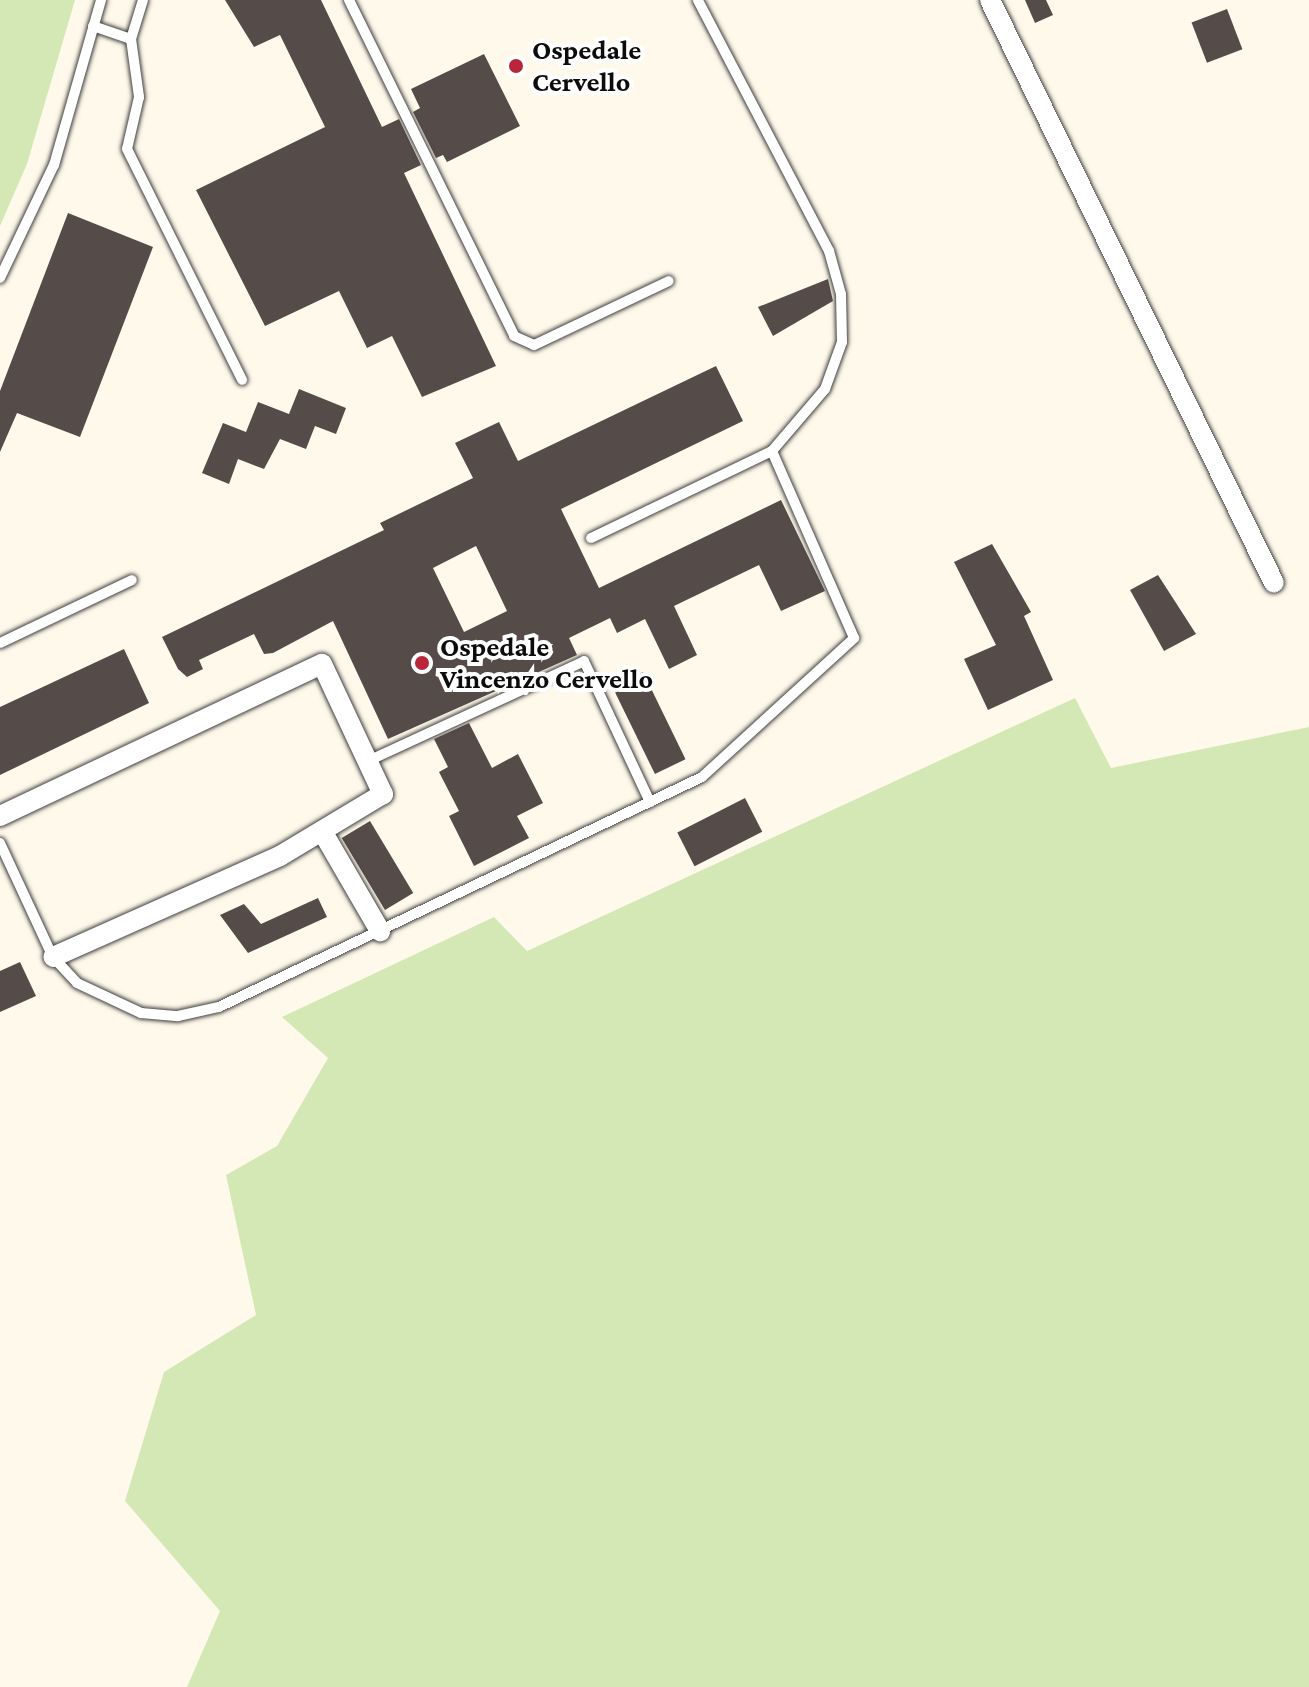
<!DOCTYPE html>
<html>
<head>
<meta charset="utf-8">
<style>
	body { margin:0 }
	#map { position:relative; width:1309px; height:1687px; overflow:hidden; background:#fff9eb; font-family:"Crimson Pro",serif }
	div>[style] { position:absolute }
	.green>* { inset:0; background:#d4e8b6 }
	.building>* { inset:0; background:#554c49; transform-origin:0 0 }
	.roads { filter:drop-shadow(0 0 2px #3f3f3f) drop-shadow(0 0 2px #3f3f3f) }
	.lane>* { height:10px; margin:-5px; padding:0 5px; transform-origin:5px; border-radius:5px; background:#fff }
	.street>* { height:20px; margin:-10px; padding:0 10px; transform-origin:10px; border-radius:10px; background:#fff }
	.dots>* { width:22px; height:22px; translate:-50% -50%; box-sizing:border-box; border:4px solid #fff; border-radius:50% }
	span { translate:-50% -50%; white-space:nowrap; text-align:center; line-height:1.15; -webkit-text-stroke:8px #fff; paint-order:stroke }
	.poi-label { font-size:28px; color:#0c0c0c; font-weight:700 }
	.left { translate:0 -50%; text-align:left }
</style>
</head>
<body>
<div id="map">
	<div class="green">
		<i style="clip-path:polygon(0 0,75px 0,27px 164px,0 226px)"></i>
		<i style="clip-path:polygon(1075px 698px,1111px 768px,1309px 727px,1309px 1687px,187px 1687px,220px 1611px,125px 1501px,164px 1372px,256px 1315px,226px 1175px,277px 1146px,328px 1058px,282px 1017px,494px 917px,527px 951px)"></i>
	</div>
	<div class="building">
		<i style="clip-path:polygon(225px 0,321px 0,382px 127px,399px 119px,421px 165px,404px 173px,496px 366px,422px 397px,392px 336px,367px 348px,339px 291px,265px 326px,196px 190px,325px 127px,280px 35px,254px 47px)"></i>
		<i style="clip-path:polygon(1025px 0,1046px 0,1053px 15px,1035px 23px)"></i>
		<i style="left:1227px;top:9px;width:43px;height:38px;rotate:69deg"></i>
		<i style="clip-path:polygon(484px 54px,520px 126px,447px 162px,443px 155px,436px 158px,413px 112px,420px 108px,411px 89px)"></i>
		<i style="clip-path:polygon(68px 213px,153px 247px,80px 437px,17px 413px,0 452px,0 391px)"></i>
		<i style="clip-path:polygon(828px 279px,833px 301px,773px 336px,758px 307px)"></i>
		<i style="clip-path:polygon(evenodd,716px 366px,743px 421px,561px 509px,599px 588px,781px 500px,825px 591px,781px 611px,759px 565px,674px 606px,697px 655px,669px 669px,645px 619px,617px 633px,610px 618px,569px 638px,577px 655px,388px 739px,333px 621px,273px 653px,264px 654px,254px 634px,199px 660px,203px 669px,187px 677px,178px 669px,162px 637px,384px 530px,380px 523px,473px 478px,455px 443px,499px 422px,518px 461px,716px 366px,476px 546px,507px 611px,464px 632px,433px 568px,476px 546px)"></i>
		<i style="clip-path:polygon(299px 389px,346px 408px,336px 434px,315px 426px,306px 449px,280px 439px,264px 469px,238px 459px,229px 484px,202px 473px,223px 423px,246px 432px,258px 402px,289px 414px)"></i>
		<i style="clip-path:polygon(992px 544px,1031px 612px,1024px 616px,1053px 680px,988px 710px,964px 659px,996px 645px,954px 562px)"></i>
		<i style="clip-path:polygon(1158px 575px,1196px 634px,1164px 651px,1130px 590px)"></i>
		<i style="clip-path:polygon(124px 649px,149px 703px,0 775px,0 707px)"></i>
		<i style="left:643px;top:672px;width:97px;height:34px;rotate:64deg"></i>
		<i style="clip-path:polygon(469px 723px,492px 768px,518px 754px,543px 803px,517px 816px,529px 838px,474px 866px,449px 816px,459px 811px,439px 772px,448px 767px,434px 739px)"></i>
		<i style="left:745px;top:798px;width:38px;height:76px;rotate:63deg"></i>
		<i style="left:370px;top:821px;width:84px;height:33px;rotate:59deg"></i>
		<i style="clip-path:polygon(318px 898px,327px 917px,248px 953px,220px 915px,244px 904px,261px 924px)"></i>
		<i style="clip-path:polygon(20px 962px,36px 996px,0 1012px,0 971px)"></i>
	</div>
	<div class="roads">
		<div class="lane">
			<i style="left:143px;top:0;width:41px;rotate:107.1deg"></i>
			<i style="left:131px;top:39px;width:59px;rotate:82.1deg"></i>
			<i style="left:139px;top:97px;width:53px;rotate:103deg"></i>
			<i style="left:127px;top:149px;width:258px;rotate:63.5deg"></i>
			<i style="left:349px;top:0;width:374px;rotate:63.8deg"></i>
			<i style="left:514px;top:336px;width:22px;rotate:24deg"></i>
			<i style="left:534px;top:345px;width:149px;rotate:-25.4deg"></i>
			<i style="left:93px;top:26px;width:40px;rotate:18.9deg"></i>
			<i style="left:0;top:278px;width:125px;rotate:-64.5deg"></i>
			<i style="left:54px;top:165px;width:172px;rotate:-74.1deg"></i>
			<i style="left:591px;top:538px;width:201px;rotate:-25.7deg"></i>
			<i style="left:772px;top:451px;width:82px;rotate:-49.5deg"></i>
			<i style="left:825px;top:389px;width:50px;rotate:-70.1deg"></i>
			<i style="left:842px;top:342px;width:48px;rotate:-91.2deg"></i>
			<i style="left:841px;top:294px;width:45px;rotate:-105.6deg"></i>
			<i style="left:829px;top:251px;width:283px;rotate:-117.6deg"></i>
			<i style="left:0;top:643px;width:146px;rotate:-25.5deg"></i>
			<i style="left:368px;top:761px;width:238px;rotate:-24.8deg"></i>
			<i style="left:584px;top:661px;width:156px;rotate:64.9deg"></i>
			<i style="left:0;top:843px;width:126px;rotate:65.1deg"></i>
			<i style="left:53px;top:957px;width:35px;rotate:47deg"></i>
			<i style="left:77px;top:983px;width:71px;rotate:25.1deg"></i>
			<i style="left:141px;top:1013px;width:37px;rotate:5deg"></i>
			<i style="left:178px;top:1016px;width:42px;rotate:-12.4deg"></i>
			<i style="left:219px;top:1007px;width:535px;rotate:-25.46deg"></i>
			<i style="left:702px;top:777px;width:206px;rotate:-42.4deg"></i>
			<i style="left:854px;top:638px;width:204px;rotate:-113.7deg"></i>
		</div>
		<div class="street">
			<i style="left:990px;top:0;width:648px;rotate:64.03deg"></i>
			<i style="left:0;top:816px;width:356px;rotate:-25.3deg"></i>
			<i style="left:322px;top:664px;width:144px;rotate:64.9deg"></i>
			<i style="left:383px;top:794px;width:120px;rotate:149deg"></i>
			<i style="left:280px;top:856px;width:248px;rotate:156deg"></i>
			<i style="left:322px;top:831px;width:116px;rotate:59.9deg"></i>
		</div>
	</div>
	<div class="dots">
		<i style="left:516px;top:66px;background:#ba2639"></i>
		<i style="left:422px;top:663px;background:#ba2639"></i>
	</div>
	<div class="poi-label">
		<span class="left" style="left:532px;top:66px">Ospedale<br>Cervello</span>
		<span class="left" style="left:440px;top:663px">Ospedale<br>Vincenzo Cervello</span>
	</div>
</div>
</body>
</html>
